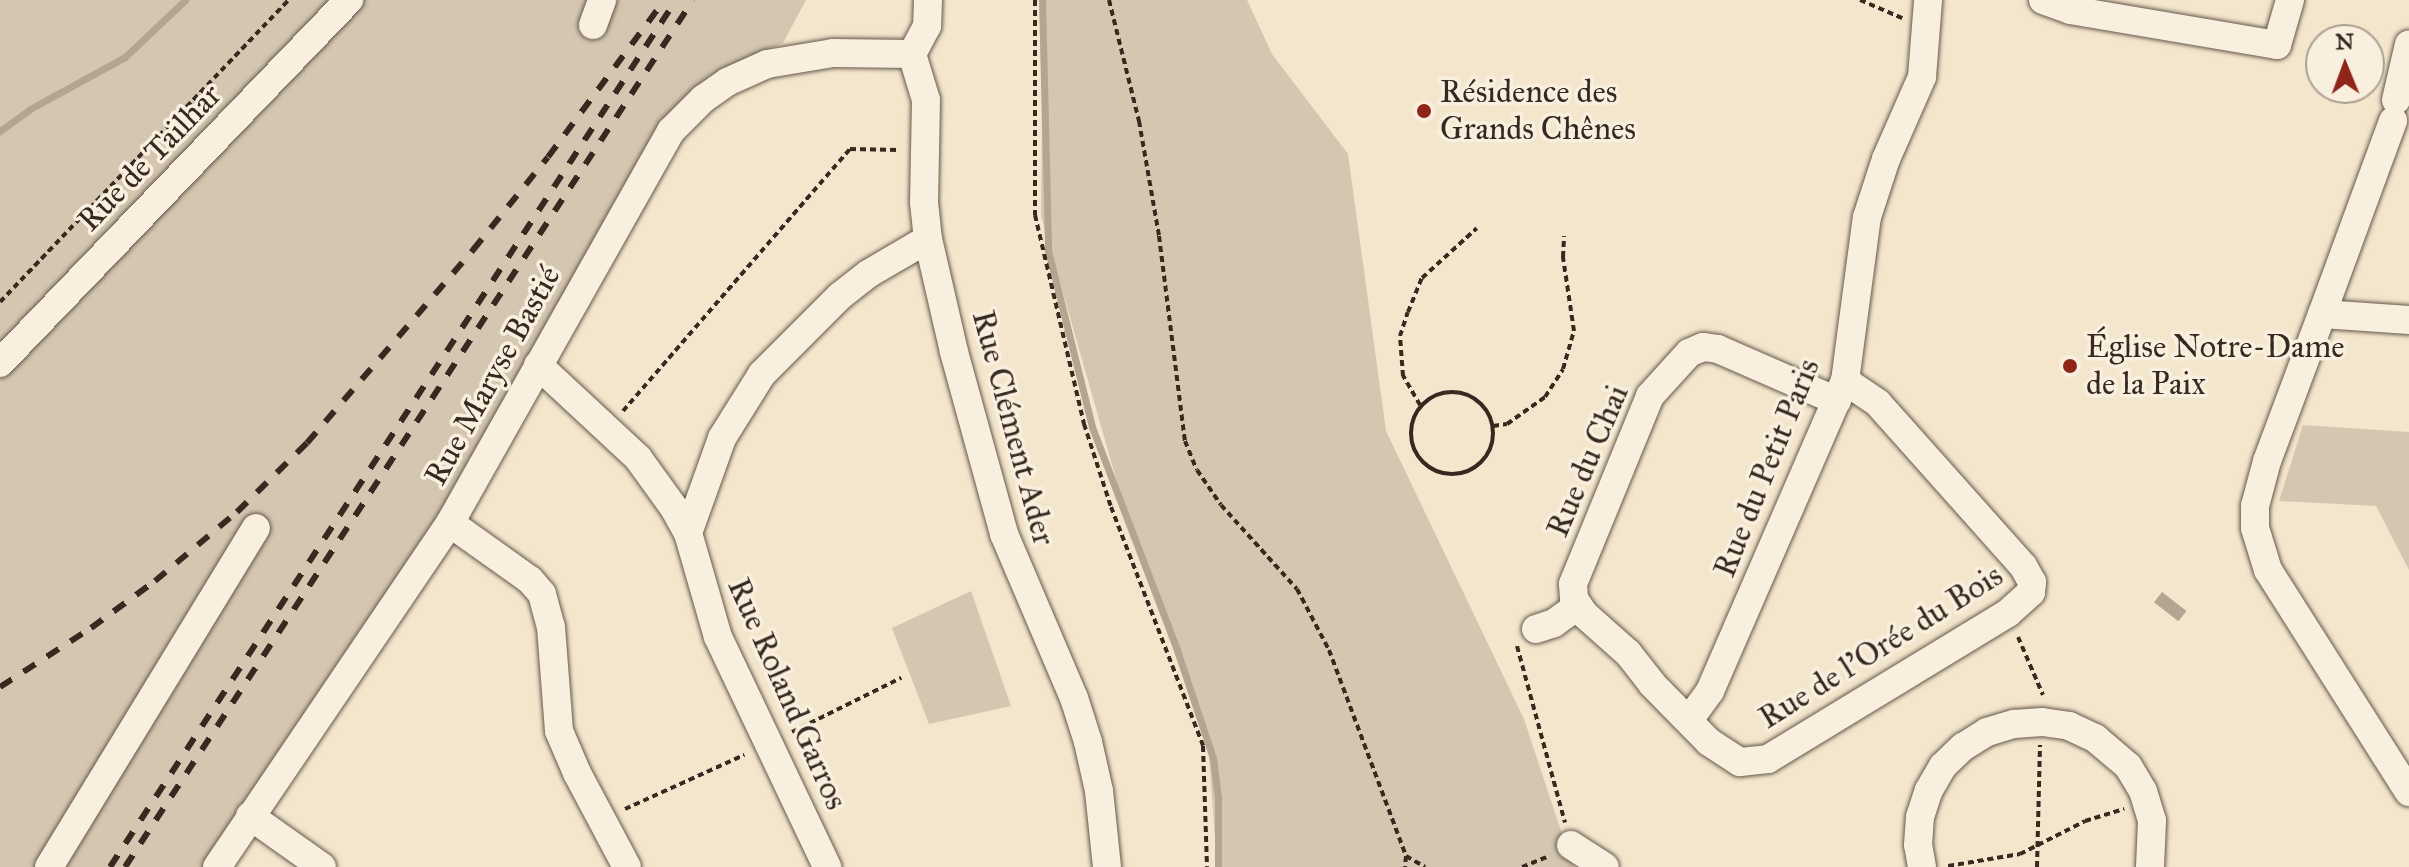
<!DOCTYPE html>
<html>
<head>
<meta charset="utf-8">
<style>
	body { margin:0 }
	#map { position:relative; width:2409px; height:867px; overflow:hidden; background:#f4e6cd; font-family:"IM FELL Great Primer",serif }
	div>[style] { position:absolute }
	.green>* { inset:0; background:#d4c6b0 }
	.water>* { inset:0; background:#b4a592; transform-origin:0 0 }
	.stream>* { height:7px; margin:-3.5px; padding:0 3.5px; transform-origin:3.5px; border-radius:3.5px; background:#b4a592 }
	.path>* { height:4px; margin-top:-2px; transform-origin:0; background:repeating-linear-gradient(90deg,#372820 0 6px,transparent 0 10px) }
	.path>.ring { margin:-2px; padding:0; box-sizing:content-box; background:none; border:4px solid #372820; border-radius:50% }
	.roads { filter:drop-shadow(0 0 2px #66584b) drop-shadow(0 0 2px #66584b) }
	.minor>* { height:28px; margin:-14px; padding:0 14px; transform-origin:14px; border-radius:14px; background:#f8efde }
	.rail>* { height:6px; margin-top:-3px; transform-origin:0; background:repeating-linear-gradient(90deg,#372820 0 14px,transparent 0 28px) }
	.dots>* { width:22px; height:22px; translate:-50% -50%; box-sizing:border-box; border:4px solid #f8efde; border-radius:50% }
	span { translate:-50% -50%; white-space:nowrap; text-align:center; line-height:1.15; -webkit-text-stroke:7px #f8efde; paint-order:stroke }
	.poi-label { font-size:32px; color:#372820 }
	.left { translate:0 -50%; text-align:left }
	.street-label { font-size:32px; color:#372820 }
	.north { position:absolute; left:2305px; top:24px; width:80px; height:80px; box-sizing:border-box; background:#f8efde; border:2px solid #ab9f92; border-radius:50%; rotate:359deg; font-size:22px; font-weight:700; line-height:32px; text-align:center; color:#372820 }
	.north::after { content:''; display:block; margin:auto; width:28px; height:36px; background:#8f2418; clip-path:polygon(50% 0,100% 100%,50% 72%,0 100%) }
</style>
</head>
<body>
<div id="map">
	<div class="green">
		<i style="clip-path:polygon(0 0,806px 0,783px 43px,709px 76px,671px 131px,538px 365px,217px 867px,0 867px)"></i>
		<i style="clip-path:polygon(1043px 0,1247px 0,1272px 54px,1348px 154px,1386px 431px,1524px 719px,1573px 867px,1217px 867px,1208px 743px,1137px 552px,1041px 216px)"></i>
		<i style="clip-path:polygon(2303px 425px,2409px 432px,2409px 570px,2376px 506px,2279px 501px)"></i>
		<i style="clip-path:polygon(971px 591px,1011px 706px,929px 724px,892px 628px)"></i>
	</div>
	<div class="water">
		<i style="left:2162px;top:592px;width:31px;height:13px;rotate:38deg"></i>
	</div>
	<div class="stream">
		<i style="left:1042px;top:0;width:250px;rotate:88.6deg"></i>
		<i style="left:1048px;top:250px;width:182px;rotate:76deg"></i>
		<i style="left:1092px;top:427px;width:239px;rotate:69.1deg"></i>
		<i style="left:1177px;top:650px;width:114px;rotate:71.6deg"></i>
		<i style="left:1213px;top:758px;width:38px;rotate:83deg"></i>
		<i style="left:1218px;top:796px;width:71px;rotate:90deg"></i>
		<i style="left:0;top:131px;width:37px;rotate:-36deg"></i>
		<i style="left:30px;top:109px;width:108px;rotate:-28.7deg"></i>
		<i style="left:125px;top:57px;width:83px;rotate:-43.5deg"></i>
	</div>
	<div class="path">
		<i style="left:1035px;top:0;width:215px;rotate:90deg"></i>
		<i style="left:1035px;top:215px;width:215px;rotate:76.8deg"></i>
		<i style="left:1084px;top:424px;width:87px;rotate:72deg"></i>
		<i style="left:1111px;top:507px;width:256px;rotate:68.9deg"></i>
		<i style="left:1203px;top:746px;width:121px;rotate:88.1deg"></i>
		<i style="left:1109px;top:0;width:125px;rotate:76.1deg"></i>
		<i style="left:1139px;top:121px;width:117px;rotate:80.1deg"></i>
		<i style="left:1159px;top:236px;width:207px;rotate:82.8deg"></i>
		<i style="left:1185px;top:441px;width:31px;rotate:68deg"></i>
		<i style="left:1197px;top:470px;width:42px;rotate:55.6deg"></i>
		<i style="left:1221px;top:505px;width:113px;rotate:47.9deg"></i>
		<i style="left:1297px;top:589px;width:69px;rotate:62.3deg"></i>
		<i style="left:1329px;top:650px;width:220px;rotate:69.5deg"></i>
		<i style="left:1406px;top:856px;width:11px;rotate:95deg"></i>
		<i style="left:1860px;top:0;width:46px;rotate:23.2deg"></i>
		<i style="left:0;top:302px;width:418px;rotate:-46.3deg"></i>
		<i class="ring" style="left:1411px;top:392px;width:78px;height:78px"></i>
		<i style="left:1420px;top:405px;width:34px;rotate:-120deg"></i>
		<i style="left:1403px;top:376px;width:40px;rotate:-94.3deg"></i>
		<i style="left:1400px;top:336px;width:25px;rotate:-72deg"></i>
		<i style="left:1408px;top:312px;width:37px;rotate:-68deg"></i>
		<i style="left:1422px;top:278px;width:74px;rotate:-42.3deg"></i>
		<i style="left:623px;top:411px;width:347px;rotate:-49.1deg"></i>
		<i style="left:850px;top:149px;width:49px;rotate:1.2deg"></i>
		<i style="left:1493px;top:426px;width:14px;rotate:-8deg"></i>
		<i style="left:1507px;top:424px;width:47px;rotate:-35.4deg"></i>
		<i style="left:1545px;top:397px;width:33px;rotate:-57deg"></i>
		<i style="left:1563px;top:369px;width:40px;rotate:-74deg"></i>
		<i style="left:1574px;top:331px;width:75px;rotate:-98.5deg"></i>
		<i style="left:1563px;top:257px;width:21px;rotate:-87deg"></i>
		<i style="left:2018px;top:637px;width:63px;rotate:66.7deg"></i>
		<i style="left:1517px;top:646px;width:183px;rotate:74.8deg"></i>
		<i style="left:792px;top:732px;width:122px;rotate:-26.4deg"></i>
		<i style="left:625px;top:809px;width:131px;rotate:-24.4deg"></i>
		<i style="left:1406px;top:856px;width:22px;rotate:30deg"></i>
		<i style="left:1948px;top:866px;width:73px;rotate:-9.5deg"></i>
		<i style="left:2020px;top:854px;width:73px;rotate:-26.9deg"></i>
		<i style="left:2085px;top:821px;width:41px;rotate:-17.1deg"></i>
		<i style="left:1522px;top:867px;width:29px;rotate:-22deg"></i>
		<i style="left:2037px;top:867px;width:122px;rotate:-88.6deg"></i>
	</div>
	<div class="roads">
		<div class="minor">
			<i style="left:928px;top:0;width:26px;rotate:92deg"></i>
			<i style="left:927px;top:26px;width:32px;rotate:118deg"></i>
			<i style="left:912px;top:54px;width:48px;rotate:73.1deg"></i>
			<i style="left:926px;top:100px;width:102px;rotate:91.1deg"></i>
			<i style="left:924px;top:202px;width:37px;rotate:84deg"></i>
			<i style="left:928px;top:239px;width:116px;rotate:77deg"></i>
			<i style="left:954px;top:352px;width:189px;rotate:74.6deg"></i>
			<i style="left:1004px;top:534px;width:178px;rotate:66.9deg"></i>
			<i style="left:1074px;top:698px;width:46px;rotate:72.3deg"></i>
			<i style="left:1088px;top:742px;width:50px;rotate:77.3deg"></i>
			<i style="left:1099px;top:791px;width:76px;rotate:84deg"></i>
			<i style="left:2043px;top:0;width:29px;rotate:20deg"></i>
			<i style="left:2070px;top:10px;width:210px;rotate:9.6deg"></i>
			<i style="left:2277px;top:45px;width:47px;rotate:-73.9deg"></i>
			<i style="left:593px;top:25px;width:27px;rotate:-70deg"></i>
			<i style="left:2396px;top:100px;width:57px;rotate:-76.9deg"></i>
			<i style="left:2322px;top:314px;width:206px;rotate:-69.8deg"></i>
			<i style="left:2409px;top:320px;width:87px;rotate:-176.1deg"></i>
			<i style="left:2322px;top:314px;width:157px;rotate:110.5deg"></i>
			<i style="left:2267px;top:461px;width:47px;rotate:104.9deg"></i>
			<i style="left:2255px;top:506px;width:22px;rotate:90deg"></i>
			<i style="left:2255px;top:528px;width:44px;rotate:72.8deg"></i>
			<i style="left:2268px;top:570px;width:263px;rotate:57.6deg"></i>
			<i style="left:0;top:363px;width:504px;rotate:-46.13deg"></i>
			<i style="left:538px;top:365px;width:137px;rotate:42.9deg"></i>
			<i style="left:638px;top:458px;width:62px;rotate:54.2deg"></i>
			<i style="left:674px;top:508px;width:29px;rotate:61deg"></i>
			<i style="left:688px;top:533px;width:108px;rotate:73.9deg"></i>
			<i style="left:718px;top:637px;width:255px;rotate:64.6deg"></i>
			<i style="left:1837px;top:401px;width:130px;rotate:-156.4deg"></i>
			<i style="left:1718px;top:349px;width:15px;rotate:-172deg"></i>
			<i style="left:1703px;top:347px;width:15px;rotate:157deg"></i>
			<i style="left:1689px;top:353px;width:58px;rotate:132.2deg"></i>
			<i style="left:1650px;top:396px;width:203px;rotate:112.3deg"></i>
			<i style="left:1573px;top:584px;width:15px;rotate:86deg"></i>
			<i style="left:1574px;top:599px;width:18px;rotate:56deg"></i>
			<i style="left:1584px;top:614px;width:59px;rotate:41.6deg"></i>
			<i style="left:1628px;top:653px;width:39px;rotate:52deg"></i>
			<i style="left:1652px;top:684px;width:81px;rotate:45.5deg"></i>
			<i style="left:1709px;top:742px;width:37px;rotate:33deg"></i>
			<i style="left:1740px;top:762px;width:28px;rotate:-6deg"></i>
			<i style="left:1768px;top:759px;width:281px;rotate:-31.3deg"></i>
			<i style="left:2008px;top:613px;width:31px;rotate:-42deg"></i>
			<i style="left:2031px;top:592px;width:10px;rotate:-84deg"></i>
			<i style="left:2032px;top:582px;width:18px;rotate:-119deg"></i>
			<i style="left:2023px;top:566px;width:218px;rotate:-131.7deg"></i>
			<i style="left:1878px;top:403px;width:40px;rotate:-146deg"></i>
			<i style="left:450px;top:523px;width:98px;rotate:35.5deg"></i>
			<i style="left:530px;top:580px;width:18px;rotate:49deg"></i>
			<i style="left:542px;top:594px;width:34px;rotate:75deg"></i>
			<i style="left:551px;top:627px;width:104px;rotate:85.6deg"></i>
			<i style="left:559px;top:731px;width:46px;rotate:66.8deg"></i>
			<i style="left:577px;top:773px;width:106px;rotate:62deg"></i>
			<i style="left:688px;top:533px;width:101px;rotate:-70.3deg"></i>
			<i style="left:722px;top:438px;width:75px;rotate:-58deg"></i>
			<i style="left:762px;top:374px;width:110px;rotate:-45deg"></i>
			<i style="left:840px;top:296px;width:36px;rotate:-38deg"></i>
			<i style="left:868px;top:274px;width:69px;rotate:-30.3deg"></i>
			<i style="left:1536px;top:629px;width:19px;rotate:-18deg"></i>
			<i style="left:1554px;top:623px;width:29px;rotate:-36deg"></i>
			<i style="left:1689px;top:720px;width:36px;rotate:-54deg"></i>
			<i style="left:1710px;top:691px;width:338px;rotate:-66.5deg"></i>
			<i style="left:1845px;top:381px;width:165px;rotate:-82.4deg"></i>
			<i style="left:1867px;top:217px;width:61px;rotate:-71.9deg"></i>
			<i style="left:1886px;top:159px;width:90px;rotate:-66.3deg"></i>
			<i style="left:1922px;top:77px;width:77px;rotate:-85.5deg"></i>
			<i style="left:250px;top:816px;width:88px;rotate:35.3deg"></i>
			<i style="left:1571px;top:845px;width:40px;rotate:32.9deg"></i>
			<i style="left:49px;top:867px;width:397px;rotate:-58.6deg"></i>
			<i style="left:217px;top:867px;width:415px;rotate:-55.9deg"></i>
			<i style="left:450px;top:523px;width:450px;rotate:-60.6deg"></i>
			<i style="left:671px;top:131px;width:45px;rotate:-45deg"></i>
			<i style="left:703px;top:99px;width:29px;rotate:-35deg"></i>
			<i style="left:727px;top:82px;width:44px;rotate:-24.2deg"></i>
			<i style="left:767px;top:64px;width:67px;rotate:-9.5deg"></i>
			<i style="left:833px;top:53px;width:79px;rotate:0.7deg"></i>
			<i style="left:1922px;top:867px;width:22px;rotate:-100deg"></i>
			<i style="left:1918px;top:845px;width:28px;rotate:-86deg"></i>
			<i style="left:1920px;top:817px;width:28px;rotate:-72deg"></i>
			<i style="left:1929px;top:790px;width:28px;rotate:-60deg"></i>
			<i style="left:1943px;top:766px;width:28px;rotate:-44deg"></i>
			<i style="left:1963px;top:747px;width:28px;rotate:-32deg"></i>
			<i style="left:1987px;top:732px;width:28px;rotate:-17deg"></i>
			<i style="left:2014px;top:724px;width:28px;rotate:-4deg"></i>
			<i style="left:2042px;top:722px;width:27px;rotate:8deg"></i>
			<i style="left:2069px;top:726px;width:29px;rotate:25deg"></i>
			<i style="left:2095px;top:738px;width:43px;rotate:40.3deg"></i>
			<i style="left:2128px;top:766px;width:29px;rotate:59deg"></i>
			<i style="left:2143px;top:791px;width:31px;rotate:73deg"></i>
			<i style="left:2152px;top:821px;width:46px;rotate:92.5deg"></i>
		</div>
	</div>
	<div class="rail">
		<i style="left:0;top:687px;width:108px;rotate:-33deg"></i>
		<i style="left:91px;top:628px;width:79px;rotate:-36.3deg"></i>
		<i style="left:155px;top:581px;width:107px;rotate:-40.1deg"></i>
		<i style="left:237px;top:512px;width:98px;rotate:-44.6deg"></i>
		<i style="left:307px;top:443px;width:255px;rotate:-49.3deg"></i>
		<i style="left:473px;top:250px;width:119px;rotate:-51.1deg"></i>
		<i style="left:548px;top:157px;width:184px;rotate:-53.4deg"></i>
		<i style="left:110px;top:867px;width:1035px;rotate:-56.86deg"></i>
		<i style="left:125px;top:867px;width:1036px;rotate:-56.77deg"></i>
	</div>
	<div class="dots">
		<i style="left:1424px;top:111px;background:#8f2418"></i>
		<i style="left:2070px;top:366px;background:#8f2418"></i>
	</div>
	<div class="poi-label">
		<span class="left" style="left:1440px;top:111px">Résidence des<br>Grands Chênes</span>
		<span class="left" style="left:2086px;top:366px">Église Notre-Dame<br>de la Paix</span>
	</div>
	<div class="street-label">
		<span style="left:150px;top:158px;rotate:-46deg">Rue de Tailhar</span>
		<span style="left:493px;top:376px;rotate:-61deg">Rue Maryse Bastié</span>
		<span style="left:1013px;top:428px;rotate:75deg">Rue Clément Ader</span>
		<span style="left:1588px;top:461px;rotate:-67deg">Rue du Chai</span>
		<span style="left:1767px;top:468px;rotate:-68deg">Rue du Petit Paris</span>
		<span style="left:1881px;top:647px;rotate:-32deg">Rue de l'Orée du Bois</span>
		<span style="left:787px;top:694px;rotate:66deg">Rue Roland Garros</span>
	</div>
	<div class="north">N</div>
</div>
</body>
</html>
